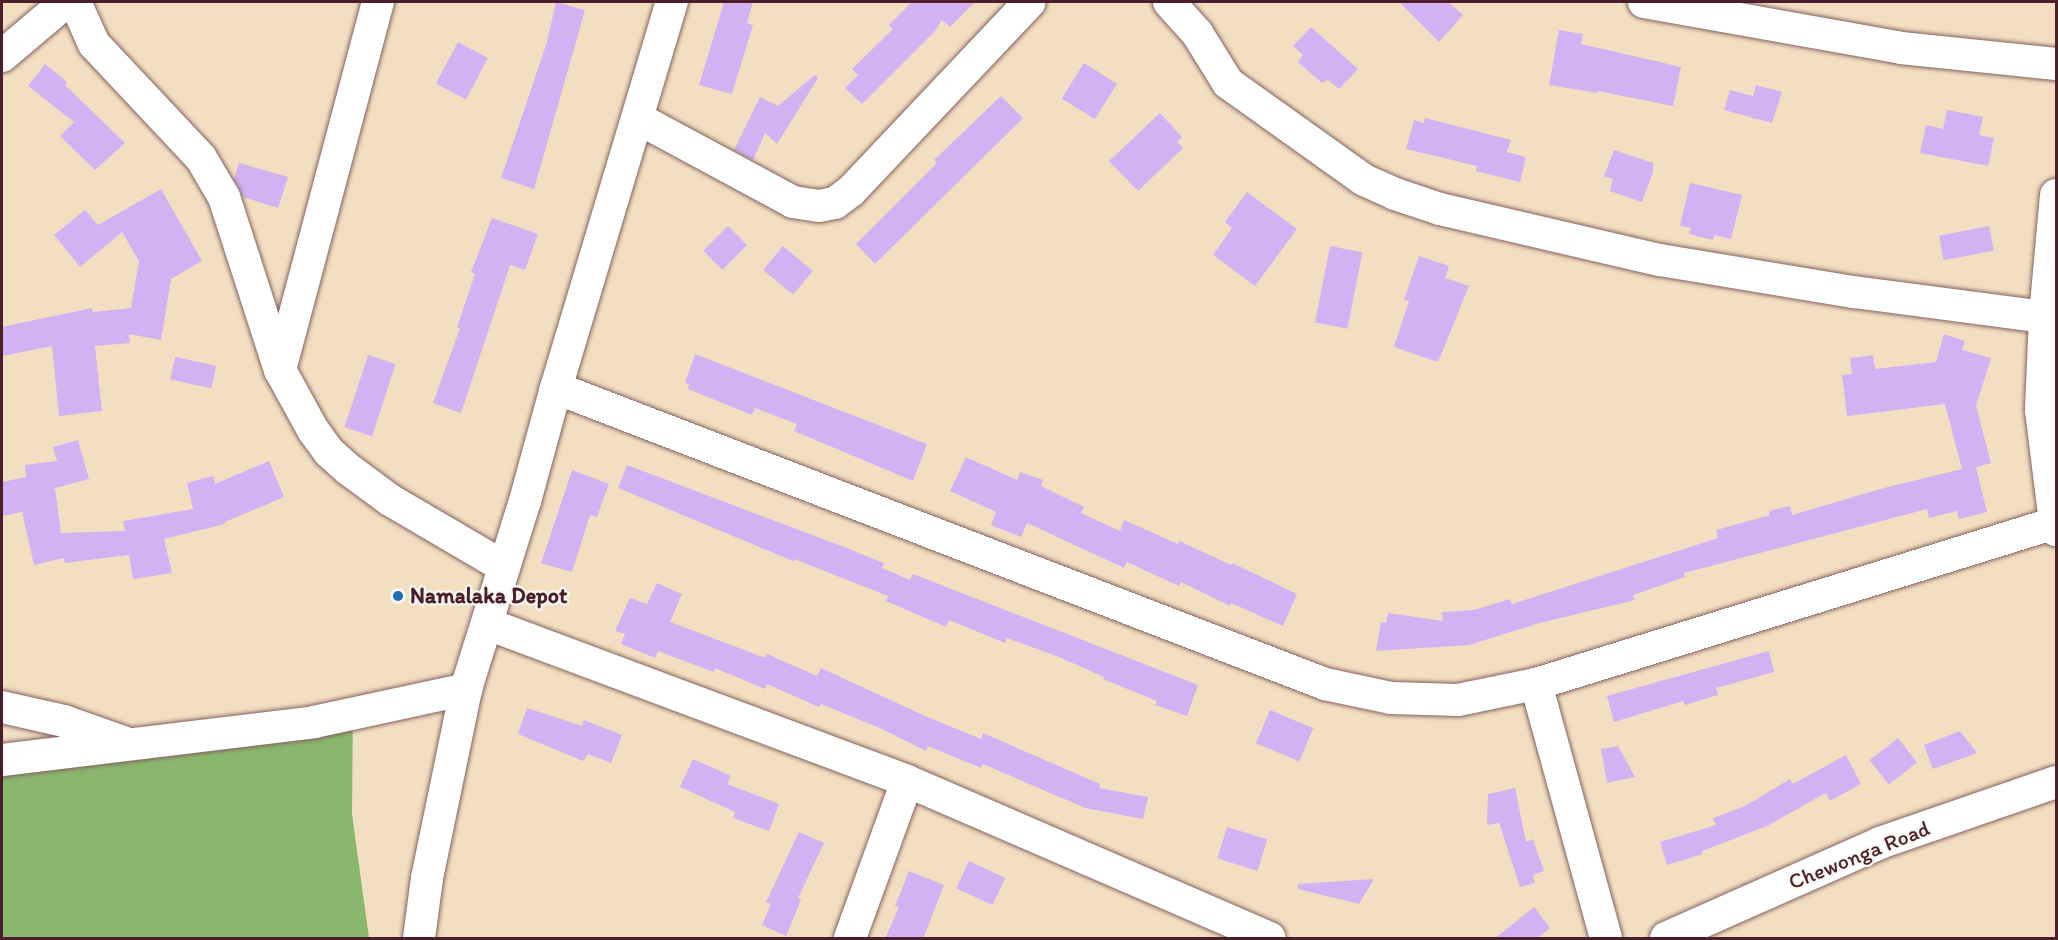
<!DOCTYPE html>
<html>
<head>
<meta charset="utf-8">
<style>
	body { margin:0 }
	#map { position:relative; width:2058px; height:940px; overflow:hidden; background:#f2dfc2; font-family:Itim,sans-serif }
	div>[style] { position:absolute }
	.forest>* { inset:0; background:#8ab76e }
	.building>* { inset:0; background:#d3b2f3; transform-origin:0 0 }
	.roads { filter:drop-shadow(0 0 2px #856260) drop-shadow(0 0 2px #856260) }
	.street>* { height:32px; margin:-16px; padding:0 16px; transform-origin:16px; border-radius:16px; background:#fff }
	.dots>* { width:16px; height:16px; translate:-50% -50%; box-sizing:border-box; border:3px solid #f6f6f2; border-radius:50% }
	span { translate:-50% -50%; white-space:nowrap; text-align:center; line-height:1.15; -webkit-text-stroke:4.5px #f6f6f2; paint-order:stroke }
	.poi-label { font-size:22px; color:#4a1f2b; font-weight:700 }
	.left { translate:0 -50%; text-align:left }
	.street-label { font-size:22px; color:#4a1f2b }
	.frame { position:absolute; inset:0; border:3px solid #4a1f2b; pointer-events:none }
</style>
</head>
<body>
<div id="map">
	<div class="forest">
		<i style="clip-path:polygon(353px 704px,352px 814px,369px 938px,2px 938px,2px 763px)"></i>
	</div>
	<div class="building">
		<i style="clip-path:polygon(556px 2px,585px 10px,534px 189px,501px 178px,547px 42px)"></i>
		<i style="clip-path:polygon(724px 2px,753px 2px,747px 23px,753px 25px,732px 94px,699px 85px)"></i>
		<i style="clip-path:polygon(912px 2px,975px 2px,950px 27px,942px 20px,935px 31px,862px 104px,845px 88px,858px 75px,852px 69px,893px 29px,889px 25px)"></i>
		<i style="clip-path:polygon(1399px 2px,1448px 2px,1463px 15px,1439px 42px)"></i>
		<i style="clip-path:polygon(1311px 27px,1358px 69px,1339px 89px,1328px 80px,1322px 83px,1298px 62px,1303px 55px,1293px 46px)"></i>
		<i style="clip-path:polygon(1559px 30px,1583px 34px,1581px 44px,1681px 67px,1673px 106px,1598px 91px,1598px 93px,1549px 85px)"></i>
		<i style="left:458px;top:42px;width:34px;height:47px;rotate:28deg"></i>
		<i style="left:1084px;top:63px;width:39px;height:42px;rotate:32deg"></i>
		<i style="clip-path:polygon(45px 64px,67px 82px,65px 85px,125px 143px,95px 170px,60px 136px,74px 122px,28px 86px)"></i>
		<i style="clip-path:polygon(815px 75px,818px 78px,777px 144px,765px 133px,753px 160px,734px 150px,760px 97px,778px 106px)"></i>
		<i style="clip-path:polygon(1756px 85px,1782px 92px,1772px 123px,1724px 110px,1730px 90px,1753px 96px)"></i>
		<i style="clip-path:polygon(1001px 96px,1023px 118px,875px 264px,856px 244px,937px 163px,934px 160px)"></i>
		<i style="clip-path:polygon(1947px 110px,1983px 117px,1979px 135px,1994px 138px,1988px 166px,1920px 153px,1926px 125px,1943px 129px)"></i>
		<i style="clip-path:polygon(1160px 113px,1182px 137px,1177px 142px,1183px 148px,1138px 191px,1109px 161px)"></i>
		<i style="clip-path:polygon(1425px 118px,1511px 140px,1507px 152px,1526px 157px,1520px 182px,1476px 171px,1477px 166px,1406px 149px,1414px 120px,1424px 123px)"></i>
		<i style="clip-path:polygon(1614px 150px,1653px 163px,1653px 172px,1642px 202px,1610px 191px,1613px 179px,1604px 176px)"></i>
		<i style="clip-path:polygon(239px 163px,288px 177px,278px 208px,243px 197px,234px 179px)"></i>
		<i style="clip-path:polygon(1690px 183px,1742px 195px,1731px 239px,1714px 235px,1713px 240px,1689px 234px,1691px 228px,1680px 226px)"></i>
		<i style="clip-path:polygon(161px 189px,202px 261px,171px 279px,161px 340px,129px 334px,130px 343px,95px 346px,102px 411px,59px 416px,52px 346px,2px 356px,2px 327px,92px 308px,93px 312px,131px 308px,139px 261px,122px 232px,80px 267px,54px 235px,85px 210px,98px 225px)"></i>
		<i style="clip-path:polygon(1247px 192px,1297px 229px,1255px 286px,1213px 255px,1232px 228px,1225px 222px)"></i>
		<i style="clip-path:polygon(492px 218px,538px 234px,525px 270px,510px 265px,461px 413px,433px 403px,460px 328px,457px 327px,475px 274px,471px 272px)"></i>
		<i style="left:728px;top:226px;width:27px;height:35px;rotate:45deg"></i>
		<i style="left:1989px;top:226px;width:25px;height:51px;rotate:79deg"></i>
		<i style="left:783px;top:246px;width:39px;height:31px;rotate:40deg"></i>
		<i style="left:1330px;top:246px;width:33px;height:78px;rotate:11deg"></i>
		<i style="clip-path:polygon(1419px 256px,1449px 266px,1445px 278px,1469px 286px,1438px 362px,1394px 347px,1409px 301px,1404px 300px)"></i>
		<i style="clip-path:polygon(1944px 334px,1965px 341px,1962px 350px,1991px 358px,1976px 406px,1991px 463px,1976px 467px,1987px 512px,1959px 519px,1957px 511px,1929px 518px,1927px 509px,1684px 573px,1685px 577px,1633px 595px,1635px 600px,1540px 623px,1469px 645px,1376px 651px,1381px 622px,1386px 623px,1388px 613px,1443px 621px,1442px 612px,1474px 610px,1510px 599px,1512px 604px,1718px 538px,1716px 530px,1770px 515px,1769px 511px,1790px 506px,1792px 515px,1884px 488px,1962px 469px,1945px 404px,1847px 416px,1842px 375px,1852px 374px,1850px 358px,1873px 355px,1875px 369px,1936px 362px)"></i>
		<i style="clip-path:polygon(695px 354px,927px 444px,913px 481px,794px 431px,797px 424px,755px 408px,752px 415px,688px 389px,689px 384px,685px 383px)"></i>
		<i style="left:368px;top:355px;width:29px;height:76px;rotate:18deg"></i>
		<i style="left:175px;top:357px;width:42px;height:23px;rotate:12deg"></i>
		<i style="clip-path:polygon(78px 440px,89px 479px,55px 488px,61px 533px,125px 531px,123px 521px,193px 509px,187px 483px,213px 476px,215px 484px,269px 461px,284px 497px,225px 522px,225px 524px,164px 539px,172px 573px,133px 579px,129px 555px,65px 563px,64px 558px,34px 565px,22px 512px,2px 516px,2px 482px,26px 477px,25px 465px,57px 461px,53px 447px)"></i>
		<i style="clip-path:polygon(966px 457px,1017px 480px,1020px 472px,1043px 480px,1041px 486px,1084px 507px,1081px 513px,1120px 531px,1124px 520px,1178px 544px,1179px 541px,1231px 565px,1232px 563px,1297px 594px,1283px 626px,1231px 603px,1230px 606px,1181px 582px,1179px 586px,1127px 562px,1124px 568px,1027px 523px,1021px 537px,991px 525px,996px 512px,950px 491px)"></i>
		<i style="clip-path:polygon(627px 465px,844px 547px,884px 563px,882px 568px,910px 580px,913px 574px,1198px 685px,1187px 716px,1155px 705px,1157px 701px,1103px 679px,1104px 677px,1059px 657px,1007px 638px,1005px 643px,949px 620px,946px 627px,886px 601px,888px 596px,794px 559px,793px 561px,618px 488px)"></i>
		<i style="clip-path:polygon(572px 470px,609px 484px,597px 517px,590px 515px,572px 572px,541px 563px)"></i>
		<i style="clip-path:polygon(657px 583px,682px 594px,670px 622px,765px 658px,767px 654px,817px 676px,821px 668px,925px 716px,981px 739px,983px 733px,1100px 784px,1099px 788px,1148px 797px,1143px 819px,1085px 808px,983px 764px,981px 768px,928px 746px,926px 751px,882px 729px,821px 704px,819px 707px,767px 684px,765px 689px,715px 668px,714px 672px,658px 651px,655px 658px,621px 644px,625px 634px,615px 631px,630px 598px,647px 604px)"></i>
		<i style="clip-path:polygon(1769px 651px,1774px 672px,1716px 688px,1718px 695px,1685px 705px,1683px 701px,1614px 722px,1607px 696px)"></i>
		<i style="clip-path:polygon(527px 708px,582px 726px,584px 720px,622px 735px,611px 763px,588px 754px,583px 761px,518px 734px)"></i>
		<i style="left:1270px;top:710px;width:47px;height:36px;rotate:23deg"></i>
		<i style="clip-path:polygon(1960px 731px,1977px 753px,1933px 769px,1924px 745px)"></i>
		<i style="left:1898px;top:738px;width:31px;height:36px;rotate:52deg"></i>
		<i style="clip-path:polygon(1618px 746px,1635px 777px,1607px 783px,1601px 749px)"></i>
		<i style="clip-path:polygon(1846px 755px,1861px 784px,1830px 801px,1826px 793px,1767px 826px,1702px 851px,1703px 854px,1667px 865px,1660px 842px,1716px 825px,1713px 818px,1745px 806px,1790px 779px,1793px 784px)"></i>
		<i style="clip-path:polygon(693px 759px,731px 776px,727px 784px,779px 804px,769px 831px,733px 818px,735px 812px,680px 787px)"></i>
		<i style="clip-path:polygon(1515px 788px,1526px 842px,1533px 839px,1544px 871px,1533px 875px,1535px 883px,1520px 887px,1499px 823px,1487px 825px,1488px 794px)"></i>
		<i style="left:1227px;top:827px;width:42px;height:33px;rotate:17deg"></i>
		<i style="clip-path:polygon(799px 832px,824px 843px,798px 898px,801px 900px,786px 936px,762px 925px,771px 904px,766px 902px)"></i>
		<i style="left:969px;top:861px;width:40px;height:30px;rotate:25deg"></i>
		<i style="clip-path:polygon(909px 871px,944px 885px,923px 939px,885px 939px,899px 907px,895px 906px)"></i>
		<i style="clip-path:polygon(1374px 879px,1359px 904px,1298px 889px,1298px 884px)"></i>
		<i style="clip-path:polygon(1534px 907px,1550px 928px,1536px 939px,1494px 939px)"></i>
	</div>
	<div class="roads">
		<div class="street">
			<i style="left:75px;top:2px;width:46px;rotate:65.7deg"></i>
			<i style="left:94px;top:44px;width:156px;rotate:46.8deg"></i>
			<i style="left:201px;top:158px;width:45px;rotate:59.5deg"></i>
			<i style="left:224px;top:197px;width:182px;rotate:72.1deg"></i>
			<i style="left:280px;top:370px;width:68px;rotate:61.2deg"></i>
			<i style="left:313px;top:430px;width:27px;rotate:54deg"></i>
			<i style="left:329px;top:452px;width:25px;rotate:42deg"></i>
			<i style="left:348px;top:469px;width:52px;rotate:36.4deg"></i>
			<i style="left:390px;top:500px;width:132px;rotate:30.4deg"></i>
			<i style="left:1169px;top:2px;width:42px;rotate:47.9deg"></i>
			<i style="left:1197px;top:33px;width:59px;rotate:58.2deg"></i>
			<i style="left:1228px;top:83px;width:167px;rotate:35.5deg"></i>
			<i style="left:1364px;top:180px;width:34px;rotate:24deg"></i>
			<i style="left:1395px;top:194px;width:47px;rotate:18.4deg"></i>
			<i style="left:1440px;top:209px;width:226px;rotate:13.1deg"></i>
			<i style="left:1660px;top:260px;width:197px;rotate:9.4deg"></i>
			<i style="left:1854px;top:292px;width:193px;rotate:7.5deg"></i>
			<i style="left:1644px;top:2px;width:261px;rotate:10.1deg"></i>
			<i style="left:1901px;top:48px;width:156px;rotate:5.9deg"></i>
			<i style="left:2px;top:56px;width:84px;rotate:-40.2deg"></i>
			<i style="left:639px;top:119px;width:175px;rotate:28.3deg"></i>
			<i style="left:793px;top:202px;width:26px;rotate:9deg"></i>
			<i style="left:819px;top:206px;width:16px;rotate:-11deg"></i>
			<i style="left:835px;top:203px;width:20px;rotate:-37deg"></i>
			<i style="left:851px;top:191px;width:260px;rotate:-46.6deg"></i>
			<i style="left:2056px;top:195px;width:122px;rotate:95.2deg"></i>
			<i style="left:2045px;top:317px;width:93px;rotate:92.5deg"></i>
			<i style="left:2041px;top:410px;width:121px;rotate:82.9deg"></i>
			<i style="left:280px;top:370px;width:381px;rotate:-75.1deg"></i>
			<i style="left:556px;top:388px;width:824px;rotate:21.05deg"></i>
			<i style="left:1325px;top:684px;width:67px;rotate:12deg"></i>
			<i style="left:1391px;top:698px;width:67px;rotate:1.7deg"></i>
			<i style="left:1458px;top:700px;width:80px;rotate:-11.6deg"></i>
			<i style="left:1536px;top:684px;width:543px;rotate:-17.23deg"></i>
			<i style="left:488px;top:624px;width:447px;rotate:20.5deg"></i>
			<i style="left:907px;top:781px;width:395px;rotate:23.4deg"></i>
			<i style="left:1536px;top:684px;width:263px;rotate:74.6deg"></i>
			<i style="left:2px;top:707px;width:64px;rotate:12.7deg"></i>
			<i style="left:64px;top:721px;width:63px;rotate:19.6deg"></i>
			<i style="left:2px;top:760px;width:314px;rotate:-6.9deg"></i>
			<i style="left:314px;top:722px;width:156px;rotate:-12.2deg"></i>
			<i style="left:419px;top:938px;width:61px;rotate:-82.4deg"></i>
			<i style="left:427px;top:878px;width:193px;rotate:-78.3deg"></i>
			<i style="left:466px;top:689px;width:197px;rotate:-72.6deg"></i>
			<i style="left:525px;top:501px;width:117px;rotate:-74.7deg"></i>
			<i style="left:556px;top:388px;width:403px;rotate:-73.3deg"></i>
			<i style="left:850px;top:938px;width:167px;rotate:-70deg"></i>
			<i style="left:1666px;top:938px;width:234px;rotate:-23.9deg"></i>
			<i style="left:1880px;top:843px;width:186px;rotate:-19.1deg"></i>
		</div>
	</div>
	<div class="dots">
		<i style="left:398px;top:596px;background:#1f6fb2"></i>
	</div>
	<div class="poi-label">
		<span class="left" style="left:410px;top:596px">Namalaka Depot</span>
	</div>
	<div class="street-label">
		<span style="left:1859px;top:855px;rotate:-22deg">Chewonga Road</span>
	</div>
	<div class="frame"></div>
</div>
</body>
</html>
